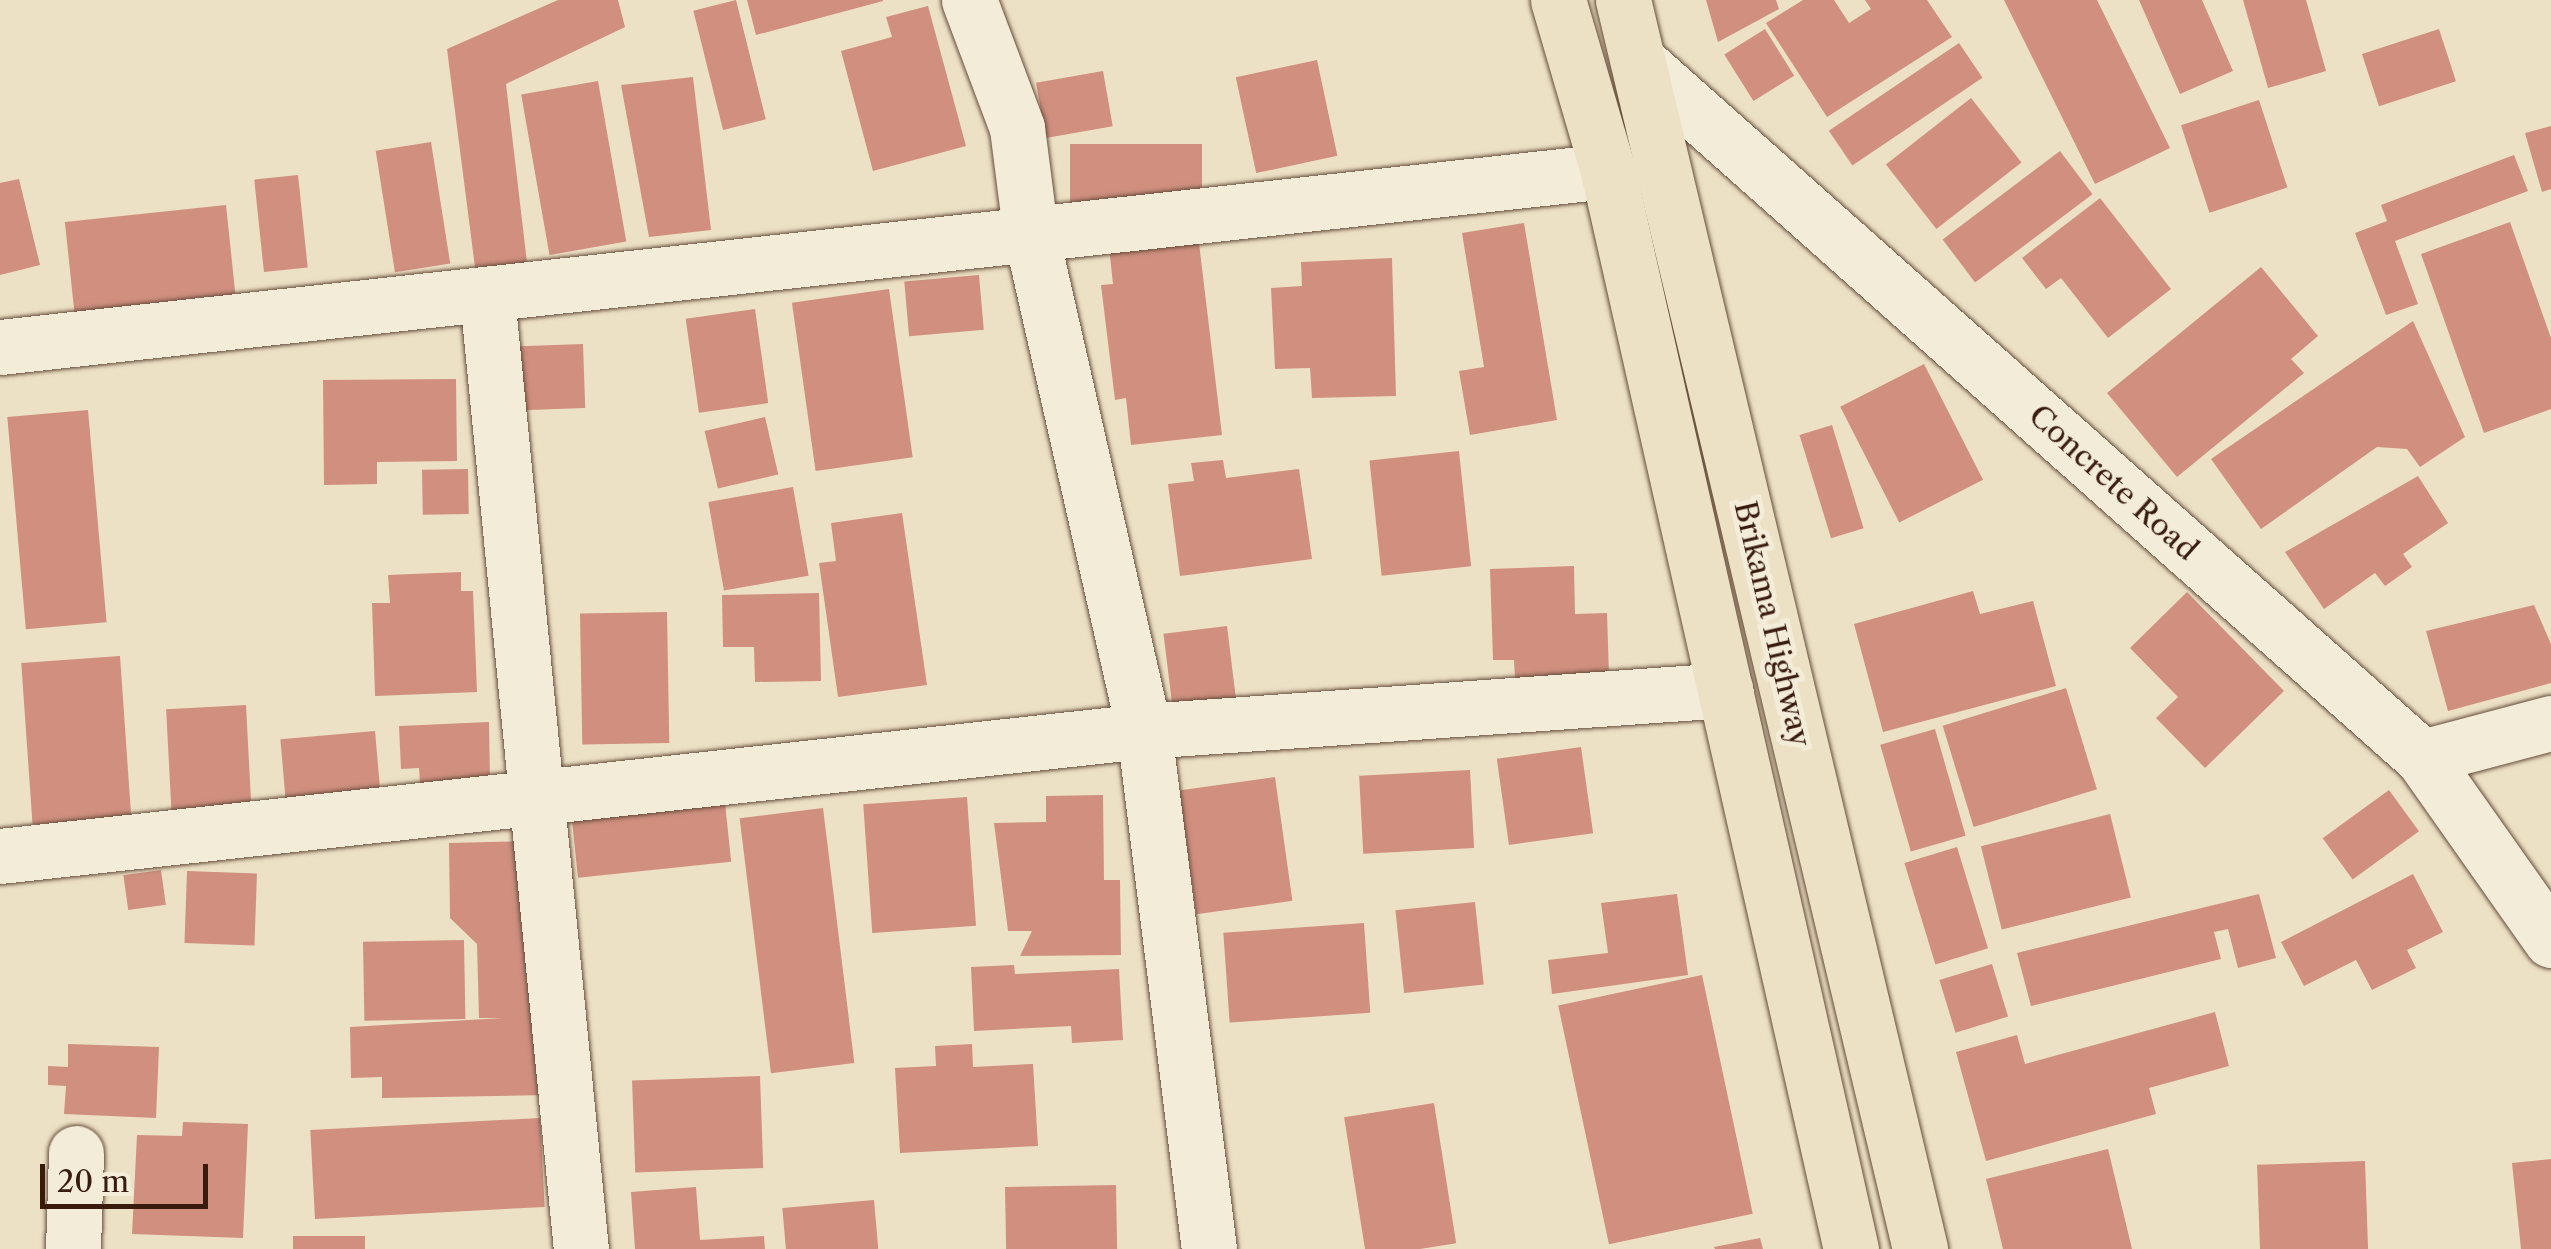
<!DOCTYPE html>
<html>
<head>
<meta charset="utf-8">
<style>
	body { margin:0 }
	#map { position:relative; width:2551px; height:1249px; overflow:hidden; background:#ede1c5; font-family:"Libre Caslon Text",serif }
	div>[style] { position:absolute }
	.building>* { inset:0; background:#d08f7f; transform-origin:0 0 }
	.roads { filter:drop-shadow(0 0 2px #664c3b) drop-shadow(0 0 2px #664c3b) }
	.minor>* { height:55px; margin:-27.5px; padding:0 27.5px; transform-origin:27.5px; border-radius:27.5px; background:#f3ecd9 }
	.highway>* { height:55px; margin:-27.5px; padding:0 27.5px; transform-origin:27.5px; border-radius:27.5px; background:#ede1c5 }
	span { translate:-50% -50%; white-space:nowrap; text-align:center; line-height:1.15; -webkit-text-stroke:10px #f3ecd9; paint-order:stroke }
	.street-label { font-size:30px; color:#391b0d }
	.scale { position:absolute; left:40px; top:1164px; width:168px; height:45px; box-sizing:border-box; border:5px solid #391b0d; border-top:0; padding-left:12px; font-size:30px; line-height:35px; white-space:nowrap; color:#391b0d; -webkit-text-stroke:8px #f3ecd9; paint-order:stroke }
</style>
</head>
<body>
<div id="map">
	<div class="building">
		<i style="clip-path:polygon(558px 0,618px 0,625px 27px,506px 84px,528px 271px,477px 283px,447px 49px)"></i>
		<i style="left:736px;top:0;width:123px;height:44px;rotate:76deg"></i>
		<i style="clip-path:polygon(747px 0,883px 0,883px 1px,756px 35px)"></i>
		<i style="clip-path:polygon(1706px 0,1776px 0,1779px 9px,1718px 42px)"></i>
		<i style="clip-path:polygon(1803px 0,1834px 0,1849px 23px,1871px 9px,1865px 0,1927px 0,1952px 37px,1827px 117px,1766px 23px)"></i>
		<i style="clip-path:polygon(2004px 0,2097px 0,2170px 148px,2095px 184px)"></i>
		<i style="clip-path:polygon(2139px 0,2202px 0,2233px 71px,2180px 94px)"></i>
		<i style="clip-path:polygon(2243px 0,2306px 0,2326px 71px,2268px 88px)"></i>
		<i style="clip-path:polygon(928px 6px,966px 146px,873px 171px,841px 51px,892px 37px,886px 17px)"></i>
		<i style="left:1765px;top:29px;width:55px;height:48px;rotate:58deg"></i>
		<i style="left:2439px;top:29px;width:55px;height:81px;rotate:72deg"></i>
		<i style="left:1959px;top:43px;width:42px;height:157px;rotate:56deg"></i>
		<i style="left:1317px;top:60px;width:98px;height:83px;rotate:78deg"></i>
		<i style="left:1103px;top:71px;width:56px;height:68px;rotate:80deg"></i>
		<i style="clip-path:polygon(693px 77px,711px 230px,649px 237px,621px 85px)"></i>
		<i style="left:598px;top:81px;width:163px;height:78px;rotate:80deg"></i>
		<i style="left:1971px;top:98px;width:82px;height:108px;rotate:52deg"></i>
		<i style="left:2259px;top:100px;width:92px;height:82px;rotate:72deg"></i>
		<i style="clip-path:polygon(2551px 126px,2551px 189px,2542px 192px,2525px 133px)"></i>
		<i style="left:431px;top:142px;width:123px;height:56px;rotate:81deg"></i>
		<i style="left:1202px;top:144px;width:63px;height:132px;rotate:90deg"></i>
		<i style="left:2060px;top:151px;width:54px;height:147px;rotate:53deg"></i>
		<i style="clip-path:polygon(2514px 155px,2528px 191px,2395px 241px,2418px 304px,2386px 315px,2355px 233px,2387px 221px,2381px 205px)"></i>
		<i style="left:298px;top:175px;width:93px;height:44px;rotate:84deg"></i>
		<i style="clip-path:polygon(19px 179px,40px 265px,0 275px,0 183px)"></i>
		<i style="clip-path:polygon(2100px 198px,2171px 289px,2108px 338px,2061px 278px,2046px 289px,2022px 258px)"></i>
		<i style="left:226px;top:205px;width:98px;height:162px;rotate:84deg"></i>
		<i style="clip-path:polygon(2510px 222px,2551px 338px,2551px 409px,2484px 433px,2421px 254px)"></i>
		<i style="clip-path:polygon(1524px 223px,1557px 420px,1470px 435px,1459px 371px,1484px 367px,1462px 233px)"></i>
		<i style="clip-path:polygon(1197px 226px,1222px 435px,1131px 445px,1126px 398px,1115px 400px,1101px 285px,1113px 284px,1108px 237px)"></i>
		<i style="clip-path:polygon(1392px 258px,1396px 396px,1312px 398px,1310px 368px,1275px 369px,1271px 288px,1302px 286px,1301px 262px)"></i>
		<i style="clip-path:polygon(2261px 267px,2318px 336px,2291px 359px,2304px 373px,2177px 477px,2107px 393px)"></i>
		<i style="left:979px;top:275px;width:55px;height:75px;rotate:85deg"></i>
		<i style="left:889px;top:289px;width:170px;height:98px;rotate:82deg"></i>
		<i style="left:755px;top:309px;width:95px;height:70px;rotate:82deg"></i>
		<i style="clip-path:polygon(2413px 321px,2465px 437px,2420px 467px,2407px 449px,2377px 447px,2261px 529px,2211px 459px)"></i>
		<i style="left:583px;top:344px;width:64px;height:63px;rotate:88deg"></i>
		<i style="left:1924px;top:364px;width:130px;height:94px;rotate:63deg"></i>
		<i style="clip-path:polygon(456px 379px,457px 461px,377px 462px,377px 484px,324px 485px,323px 380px)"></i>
		<i style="left:88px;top:410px;width:213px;height:81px;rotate:85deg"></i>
		<i style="left:765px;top:417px;width:59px;height:62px;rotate:77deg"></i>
		<i style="left:1832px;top:425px;width:108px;height:34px;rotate:73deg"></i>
		<i style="left:1459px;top:451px;width:116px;height:90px;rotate:84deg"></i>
		<i style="clip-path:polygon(1223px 460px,1226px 478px,1299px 469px,1312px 559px,1180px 576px,1168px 484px,1194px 481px,1191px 463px)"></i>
		<i style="left:468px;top:469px;width:45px;height:46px;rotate:89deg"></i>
		<i style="clip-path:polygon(2418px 476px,2448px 523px,2403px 554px,2412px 567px,2385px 586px,2375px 573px,2324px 609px,2285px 552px)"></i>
		<i style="left:793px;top:487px;width:90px;height:86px;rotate:80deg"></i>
		<i style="clip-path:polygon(902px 513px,927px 685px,838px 697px,819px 563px,836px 561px,831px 523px)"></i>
		<i style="clip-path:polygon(1574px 566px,1575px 614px,1607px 613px,1609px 675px,1515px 678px,1514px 660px,1493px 660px,1490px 569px)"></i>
		<i style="clip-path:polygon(461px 572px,461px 591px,473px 591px,477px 692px,375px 696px,372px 603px,390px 603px,388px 575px)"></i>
		<i style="clip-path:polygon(1973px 591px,1980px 614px,2033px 601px,2056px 686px,1883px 732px,1854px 624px)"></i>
		<i style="clip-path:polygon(2187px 592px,2284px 691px,2205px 768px,2156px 718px,2178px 697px,2130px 648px)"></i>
		<i style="clip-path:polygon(819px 593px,821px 681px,755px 682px,754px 647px,723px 647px,722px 595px)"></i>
		<i style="clip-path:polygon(2534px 605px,2551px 644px,2551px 683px,2448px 711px,2426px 631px)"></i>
		<i style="left:667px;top:612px;width:131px;height:87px;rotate:89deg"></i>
		<i style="left:1227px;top:626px;width:73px;height:64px;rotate:83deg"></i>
		<i style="left:120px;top:656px;width:162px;height:99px;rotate:86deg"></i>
		<i style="left:2066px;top:688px;width:106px;height:129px;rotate:73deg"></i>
		<i style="left:246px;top:705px;width:101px;height:80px;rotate:87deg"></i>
		<i style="clip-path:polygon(489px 722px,490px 781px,420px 784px,419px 768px,401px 769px,399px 726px)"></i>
		<i style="left:1935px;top:729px;width:111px;height:57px;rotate:74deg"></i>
		<i style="left:375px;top:731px;width:74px;height:95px;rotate:85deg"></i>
		<i style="left:1581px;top:747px;width:87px;height:85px;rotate:82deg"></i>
		<i style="left:1470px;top:770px;width:78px;height:111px;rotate:87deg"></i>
		<i style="left:1275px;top:777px;width:125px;height:97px;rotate:82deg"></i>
		<i style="left:2389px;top:790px;width:51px;height:82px;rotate:54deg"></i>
		<i style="clip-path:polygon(1103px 795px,1104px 880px,1120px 880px,1121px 955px,1020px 956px,1032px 931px,1008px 931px,994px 823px,1046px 822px,1046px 796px)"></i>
		<i style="left:967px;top:797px;width:129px;height:104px;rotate:86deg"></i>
		<i style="left:725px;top:803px;width:59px;height:154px;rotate:84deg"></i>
		<i style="left:823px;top:808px;width:257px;height:84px;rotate:83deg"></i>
		<i style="left:2110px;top:814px;width:86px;height:133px;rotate:76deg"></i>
		<i style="clip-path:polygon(528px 841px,547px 1095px,382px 1098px,382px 1077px,351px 1078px,350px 1027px,503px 1018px,479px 1018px,477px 944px,450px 918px,449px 843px)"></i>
		<i style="left:1957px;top:847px;width:106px;height:55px;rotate:73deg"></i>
		<i style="left:161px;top:870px;width:35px;height:38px;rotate:82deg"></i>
		<i style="left:187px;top:871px;width:70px;height:72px;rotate:2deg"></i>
		<i style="clip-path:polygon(2413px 874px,2443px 932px,2407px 950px,2416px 968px,2372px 990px,2356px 960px,2304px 986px,2281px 942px)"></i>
		<i style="clip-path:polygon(1677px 894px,1688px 975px,1552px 994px,1548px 960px,1608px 953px,1601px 903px)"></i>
		<i style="clip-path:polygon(2259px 894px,2276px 958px,2238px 968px,2228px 929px,2214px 932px,2221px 959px,2031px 1006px,2017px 953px)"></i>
		<i style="left:1475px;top:902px;width:83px;height:80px;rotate:84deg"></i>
		<i style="left:1364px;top:923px;width:90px;height:141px;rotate:86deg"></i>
		<i style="left:464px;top:940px;width:79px;height:101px;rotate:89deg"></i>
		<i style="left:1992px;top:964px;width:55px;height:55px;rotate:73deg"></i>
		<i style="clip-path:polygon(1014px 965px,1015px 974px,1119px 969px,1123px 1040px,1072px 1043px,1071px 1026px,974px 1031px,971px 967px)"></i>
		<i style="left:1702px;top:975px;width:244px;height:147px;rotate:78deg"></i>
		<i style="clip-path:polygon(2215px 1012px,2229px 1066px,2149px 1088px,2156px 1114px,1986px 1161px,1956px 1052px,2017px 1035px,2025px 1064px)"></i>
		<i style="clip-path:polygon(68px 1044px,159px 1047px,156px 1118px,64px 1114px,66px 1086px,48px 1085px,48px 1066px,68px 1067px)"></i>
		<i style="clip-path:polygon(972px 1044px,973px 1067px,1033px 1064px,1038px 1146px,900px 1153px,895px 1068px,936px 1066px,935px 1046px)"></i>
		<i style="left:760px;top:1076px;width:92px;height:128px;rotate:88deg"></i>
		<i style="left:1434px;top:1103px;width:142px;height:91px;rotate:81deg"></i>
		<i style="left:540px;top:1118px;width:89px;height:230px;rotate:87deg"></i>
		<i style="clip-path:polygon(183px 1122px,248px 1124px,243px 1238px,132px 1234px,137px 1135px,182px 1136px)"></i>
		<i style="clip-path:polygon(2108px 1149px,2132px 1249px,2003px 1249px,1986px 1179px)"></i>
		<i style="clip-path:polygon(2551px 1159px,2551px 1249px,2521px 1249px,2512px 1163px)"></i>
		<i style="left:2365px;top:1161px;width:88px;height:108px;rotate:88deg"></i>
		<i style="left:1116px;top:1185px;width:64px;height:111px;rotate:89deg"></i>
		<i style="clip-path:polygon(696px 1187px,700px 1240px,764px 1236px,765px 1249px,635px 1249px,631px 1192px)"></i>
		<i style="left:874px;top:1200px;width:49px;height:92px;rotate:85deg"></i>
		<i style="left:293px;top:1236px;width:72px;height:13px"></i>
		<i style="clip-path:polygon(1760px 1238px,1763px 1249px,1715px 1249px,1714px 1247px)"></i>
	</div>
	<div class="roads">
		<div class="minor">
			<i style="left:969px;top:0;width:137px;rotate:69.4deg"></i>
			<i style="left:1017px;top:128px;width:103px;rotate:82.7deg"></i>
			<i style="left:1030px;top:230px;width:514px;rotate:77.18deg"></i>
			<i style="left:1144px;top:731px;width:522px;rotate:82.85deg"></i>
			<i style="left:1638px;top:61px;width:1048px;rotate:41.6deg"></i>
			<i style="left:2422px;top:757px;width:224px;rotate:54.8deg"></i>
			<i style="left:487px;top:296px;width:958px;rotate:84.37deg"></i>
			<i style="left:0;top:347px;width:1618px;rotate:-6.25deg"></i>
			<i style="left:2422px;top:757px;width:133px;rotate:-14.8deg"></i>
			<i style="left:0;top:856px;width:1151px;rotate:-6.24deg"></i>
			<i style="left:1144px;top:731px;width:583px;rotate:-4.03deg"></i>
			<i style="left:73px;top:1249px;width:96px;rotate:-88.2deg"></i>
		</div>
		<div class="highway">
			<i style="left:1558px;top:0;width:178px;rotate:73.7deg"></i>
			<i style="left:1608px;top:171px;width:1105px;rotate:77.3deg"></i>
			<i style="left:1623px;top:0;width:1284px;rotate:76.62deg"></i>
		</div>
	</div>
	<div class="street-label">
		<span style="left:2113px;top:483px;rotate:42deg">Concrete Road</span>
		<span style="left:1772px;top:624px;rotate:77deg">Brikama Highway</span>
	</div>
	<div class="scale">20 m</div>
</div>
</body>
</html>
